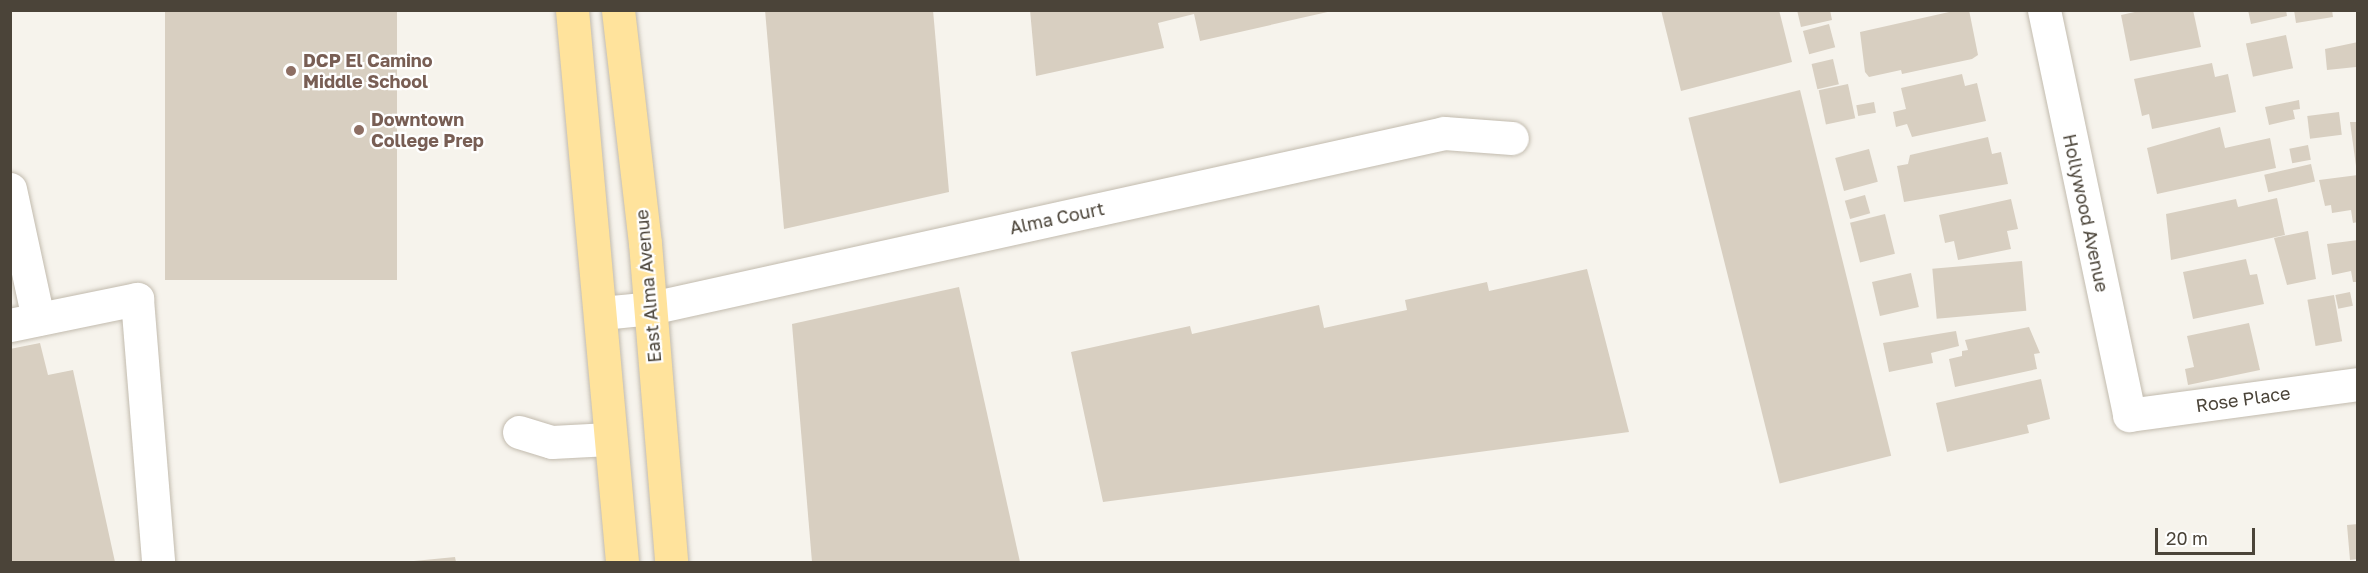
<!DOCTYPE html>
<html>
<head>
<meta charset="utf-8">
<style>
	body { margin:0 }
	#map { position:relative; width:2368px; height:573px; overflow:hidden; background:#f6f3ec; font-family:"Golos Text",sans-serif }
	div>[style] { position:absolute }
	.building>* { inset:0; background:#d8cfc1; transform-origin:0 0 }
	.roads { filter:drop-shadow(0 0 2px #c2bbae) drop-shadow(0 0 2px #c2bbae) }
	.minor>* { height:33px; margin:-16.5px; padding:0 16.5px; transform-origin:16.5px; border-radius:16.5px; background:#fff }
	.major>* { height:33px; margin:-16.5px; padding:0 16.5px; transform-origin:16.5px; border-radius:16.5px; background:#ffe39c }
	.dots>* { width:16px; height:16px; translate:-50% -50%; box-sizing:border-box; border:3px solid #fff; border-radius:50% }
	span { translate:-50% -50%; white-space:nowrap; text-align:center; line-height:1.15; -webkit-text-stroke:4.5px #fff; paint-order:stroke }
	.education-label { font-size:18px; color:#785e54; font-weight:700 }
	.left { translate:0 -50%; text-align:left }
	.street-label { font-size:18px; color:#4b4439 }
	.frame { position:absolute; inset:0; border:12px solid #4b4439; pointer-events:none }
	.scale { position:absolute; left:2155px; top:528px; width:100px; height:27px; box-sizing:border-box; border:3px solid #4b4439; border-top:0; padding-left:8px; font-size:18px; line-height:21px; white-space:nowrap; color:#4b4439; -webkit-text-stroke:4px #fff; paint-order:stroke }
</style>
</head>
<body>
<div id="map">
	<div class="building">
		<i style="left:165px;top:10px;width:232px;height:270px"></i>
		<i style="clip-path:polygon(765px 10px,933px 10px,949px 192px,784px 229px)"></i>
		<i style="clip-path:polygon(1030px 10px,1332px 10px,1332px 11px,1200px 41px,1194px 14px,1158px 23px,1164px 48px,1036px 76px)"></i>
		<i style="clip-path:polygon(1661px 10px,1779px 10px,1792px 62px,1681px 91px)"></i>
		<i style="clip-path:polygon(1797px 10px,1830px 10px,1832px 20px,1801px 27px)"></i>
		<i style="clip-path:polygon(1958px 10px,1969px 10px,1978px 55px,1972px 59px,1902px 74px,1901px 70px,1869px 77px,1865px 72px,1860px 32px)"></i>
		<i style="clip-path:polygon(2144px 10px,2193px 10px,2201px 47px,2130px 61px,2121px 15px)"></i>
		<i style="clip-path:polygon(2248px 10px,2286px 10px,2287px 16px,2251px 24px)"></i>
		<i style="clip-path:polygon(2294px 10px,2332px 10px,2333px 17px,2296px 23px)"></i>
		<i style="left:1829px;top:24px;width:24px;height:27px;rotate:75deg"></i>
		<i style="left:2286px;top:35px;width:34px;height:41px;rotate:78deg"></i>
		<i style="clip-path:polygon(2358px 42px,2356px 67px,2327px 70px,2325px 49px)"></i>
		<i style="left:1833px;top:59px;width:26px;height:22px;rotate:77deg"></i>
		<i style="clip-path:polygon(2212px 63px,2215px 77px,2228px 74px,2236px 112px,2152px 129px,2149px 114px,2142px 116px,2134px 79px)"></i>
		<i style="clip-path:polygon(1962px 74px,1965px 86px,1977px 83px,1986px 121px,1912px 137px,1907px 124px,1896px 127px,1893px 112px,1906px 109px,1901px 88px)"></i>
		<i style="left:1848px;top:84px;width:35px;height:30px;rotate:78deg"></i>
		<i style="left:1800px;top:90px;width:377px;height:115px;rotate:76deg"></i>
		<i style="clip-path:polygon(2299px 100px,2300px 109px,2293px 110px,2295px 119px,2269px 125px,2265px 107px)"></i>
		<i style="left:1874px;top:102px;width:11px;height:18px;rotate:80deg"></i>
		<i style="left:2339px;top:112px;width:23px;height:32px;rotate:83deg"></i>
		<i style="clip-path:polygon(2350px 122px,2358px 122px,2358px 166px,2356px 166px)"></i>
		<i style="clip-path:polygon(2220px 127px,2225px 148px,2270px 138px,2276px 168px,2157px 194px,2147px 148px)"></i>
		<i style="clip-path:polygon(1988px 137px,1992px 154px,2001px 152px,2008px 184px,1904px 202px,1897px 166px,1908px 164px,1910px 155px)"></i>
		<i style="left:2308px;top:145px;width:15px;height:19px;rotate:79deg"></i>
		<i style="left:1869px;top:149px;width:34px;height:35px;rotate:75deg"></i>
		<i style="left:2311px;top:164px;width:18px;height:48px;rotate:77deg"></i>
		<i style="clip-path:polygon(2358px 175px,2358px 222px,2353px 223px,2351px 210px,2332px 213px,2331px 205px,2325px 206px,2319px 180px)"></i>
		<i style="left:1865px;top:195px;width:19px;height:21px;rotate:74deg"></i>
		<i style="clip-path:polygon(2277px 198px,2285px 235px,2171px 260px,2166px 214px,2236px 199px,2238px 207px)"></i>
		<i style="clip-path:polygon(2011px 199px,2018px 229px,2007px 231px,2011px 249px,1958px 260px,1954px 241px,1945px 243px,1939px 215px)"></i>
		<i style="left:1885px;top:214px;width:41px;height:36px;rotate:76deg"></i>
		<i style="clip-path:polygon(2308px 231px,2316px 279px,2287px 285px,2274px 238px)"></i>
		<i style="clip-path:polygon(2358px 240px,2358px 282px,2353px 282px,2351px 271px,2332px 275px,2327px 244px)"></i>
		<i style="clip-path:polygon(2246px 259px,2250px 275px,2257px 274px,2264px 304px,2193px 319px,2183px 272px)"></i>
		<i style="left:2022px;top:261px;width:50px;height:90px;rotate:85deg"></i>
		<i style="clip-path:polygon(1587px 269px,1629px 432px,1103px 502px,1071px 352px,1190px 326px,1192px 334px,1319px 305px,1324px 328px,1407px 310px,1405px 300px,1487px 282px,1489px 291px)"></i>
		<i style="left:1911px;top:273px;width:35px;height:40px;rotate:77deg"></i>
		<i style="clip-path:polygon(959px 287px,1020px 562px,812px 562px,792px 324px)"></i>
		<i style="left:2350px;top:292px;width:14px;height:15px;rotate:78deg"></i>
		<i style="left:2334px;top:295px;width:47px;height:27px;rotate:80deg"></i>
		<i style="clip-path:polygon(2249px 323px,2260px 370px,2188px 385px,2185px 369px,2194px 367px,2187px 336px)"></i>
		<i style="clip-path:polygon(2029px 327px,2040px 353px,2034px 354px,2037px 369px,1955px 387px,1949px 359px,1962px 356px,1962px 351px,1968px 350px,1965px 340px)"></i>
		<i style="clip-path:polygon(1956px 331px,1959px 346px,1931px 353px,1933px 363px,1889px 372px,1883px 343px)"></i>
		<i style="clip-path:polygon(40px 343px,48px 375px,73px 370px,115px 562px,10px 562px,10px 349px)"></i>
		<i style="clip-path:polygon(2041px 379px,2050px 419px,2027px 425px,2029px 433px,1947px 452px,1936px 403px)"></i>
		<i style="clip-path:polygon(2358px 524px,2358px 559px,2350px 560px,2347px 525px)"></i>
		<i style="clip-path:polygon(455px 557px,456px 562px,414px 562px,414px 561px)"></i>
	</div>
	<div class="roads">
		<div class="minor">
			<i style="left:2044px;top:10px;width:414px;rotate:78.1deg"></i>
			<i style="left:2129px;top:415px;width:231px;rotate:-7.7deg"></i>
			<i style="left:10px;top:189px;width:133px;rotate:77.8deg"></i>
			<i style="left:602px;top:313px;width:49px;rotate:-5.8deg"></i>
			<i style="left:651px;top:308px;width:812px;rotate:-12.44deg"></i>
			<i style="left:1444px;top:133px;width:68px;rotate:4.2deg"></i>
			<i style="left:10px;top:325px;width:130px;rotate:-11.6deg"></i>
			<i style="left:137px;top:299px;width:264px;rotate:85.4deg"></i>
			<i style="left:519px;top:432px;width:34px;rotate:17deg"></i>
			<i style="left:552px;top:442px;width:57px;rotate:-3deg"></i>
		</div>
		<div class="major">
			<i style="left:572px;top:10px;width:554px;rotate:84.82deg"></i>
			<i style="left:618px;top:10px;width:235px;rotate:83.4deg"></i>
			<i style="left:645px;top:243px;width:320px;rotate:85.3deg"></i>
		</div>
	</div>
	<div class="dots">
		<i style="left:291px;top:71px;background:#8d6e63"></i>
		<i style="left:359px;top:130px;background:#8d6e63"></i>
	</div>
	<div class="education-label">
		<span class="left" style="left:303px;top:71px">DCP El Camino<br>Middle School</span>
		<span class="left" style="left:371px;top:130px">Downtown<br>College Prep</span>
	</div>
	<div class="street-label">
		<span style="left:2086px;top:213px;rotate:78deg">Hollywood Avenue</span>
		<span style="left:1057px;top:218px;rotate:-12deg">Alma Court</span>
		<span style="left:648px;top:286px;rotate:-95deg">East Alma Avenue</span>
		<span style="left:2243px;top:399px;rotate:-8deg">Rose Place</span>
	</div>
	<div class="frame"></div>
	<div class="scale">20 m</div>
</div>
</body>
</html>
